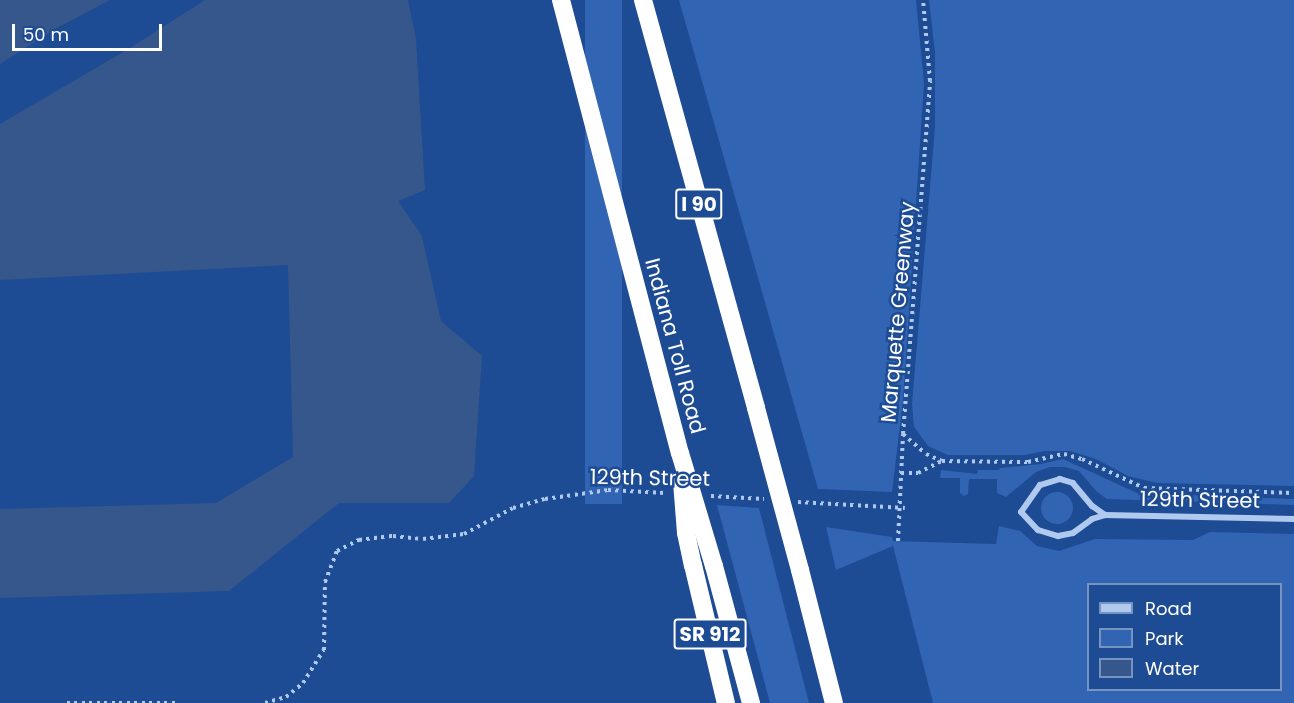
<!DOCTYPE html>
<html>
<head>
<meta charset="utf-8">
<style>
	body { margin:0 }
	#map { position:relative; width:1294px; height:703px; overflow:hidden; background:#1d4b94; font-family:Poppins,sans-serif }
	div>[style] { position:absolute }
	.green>* { inset:0; background:#3164b2; transform-origin:0 0 }
	.round { border-radius:50% }
	.water>* { inset:0; background:#36578c }
	.path>* { height:4px; margin-top:-2px; transform-origin:0; background:repeating-linear-gradient(90deg,#afc9ef 0 3px,transparent 0 7.5px) }
	.minor>* { height:6px; margin:-3px; padding:0 3px; transform-origin:3px; border-radius:3px; background:#afc9ef }
	.motorway>* { height:18px; margin:-9px; padding:0 9px; transform-origin:9px; border-radius:9px; background:#fff }
	.motorway-bridge>* { height:18px; margin:-9px; padding:0 9px; transform-origin:9px; border-radius:9px; background:#fff }
	span { translate:-50% -50%; white-space:nowrap; text-align:center; line-height:1.15; -webkit-text-stroke:5px #1d4b94; paint-order:stroke }
	.shield-label span { padding:2px 4px; background:#1d4b94; border:2px solid; border-radius:4px; -webkit-text-stroke-width:0 }
	.shield-label { font-size:20px; color:#fff; font-weight:700 }
	.street-label { font-size:21px; color:#fff }
	.legend { position:absolute; left:1087px; top:583px; width:195px; height:108px; box-sizing:border-box; background:#1d4b94; border:2px solid #7793bf; margin:0; padding:8px 10px; list-style:none; font-size:18px; color:#fff }
	.legend li { display:flex; align-items:center; gap:12px; height:30px }
	.legend b { width:30px; border:2px solid #7793bf }
	.scale { position:absolute; left:12px; top:24px; width:150px; height:27px; box-sizing:border-box; border:3px solid #fff; border-top:0; padding-left:8px; font-size:18px; line-height:21px; white-space:nowrap; color:#fff; -webkit-text-stroke:4px #1d4b94; paint-order:stroke }
</style>
</head>
<body>
<div id="map">
	<div class="green">
		<i style="left:585px;top:0;width:37px;height:504px"></i>
		<i style="clip-path:polygon(679px 0,916px 0,924px 83px,903px 400px,892px 492px,818px 489px)"></i>
		<i style="clip-path:polygon(929px 0,1294px 0,1294px 486px,1157px 483px,1128px 476px,1096px 459px,1070px 451px,1045px 451px,1025px 455px,948px 455px,928px 446px,914px 427px,912px 404px,935px 127px,935px 53px)"></i>
		<i style="clip-path:polygon(1063px 459px,1137px 493px,1294px 499px,1294px 505px,1107px 499px,1097px 492px,1079px 471px,1065px 467px,1050px 467px,1036px 472px,1006px 497px,997px 493px,997px 479px,969px 479px,968px 494px,964px 496px,960px 493px,960px 478px,940px 478px,941px 470px,977px 474px,978px 470px,999px 470px,1000px 468px,1041px 464px)"></i>
		<i class="round" style="left:1041px;top:492px;width:32px;height:32px"></i>
		<i style="clip-path:polygon(717px 505px,759px 508px,809px 703px,770px 703px)"></i>
		<i style="clip-path:polygon(evenodd,999px 526px,1020px 531px,1037px 546px,1059px 551px,1095px 539px,1193px 540px,1210px 532px,1294px 534px,1294px 703px,933px 703px,893px 546px,836px 570px,826px 527px,892px 537px,893px 541px,996px 544px,999px 526px,1088px 584px,1280px 584px,1280px 690px,1088px 690px,1088px 584px)"></i>
	</div>
	<div class="water">
		<i style="clip-path:polygon(0 0,110px 0,57px 28px,0 64px)"></i>
		<i style="clip-path:polygon(205px 0,408px 0,416px 39px,425px 190px,398px 201px,422px 236px,441px 321px,482px 356px,474px 476px,449px 503px,339px 503px,229px 591px,0 598px,0 509px,216px 503px,293px 457px,288px 265px,0 280px,0 124px,130px 48px)"></i>
	</div>
	<div class="path">
		<i style="left:903px;top:434px;width:30px;rotate:41deg"></i>
		<i style="left:926px;top:454px;width:17px;rotate:24deg"></i>
		<i style="left:942px;top:461px;width:86px;rotate:0.7deg"></i>
		<i style="left:1028px;top:462px;width:37px;rotate:-13deg"></i>
		<i style="left:1064px;top:454px;width:19px;rotate:16deg"></i>
		<i style="left:1082px;top:459px;width:68px;rotate:25.1deg"></i>
		<i style="left:1144px;top:488px;width:150px;rotate:1.9deg"></i>
		<i style="left:901px;top:473px;width:17px"></i>
		<i style="left:918px;top:473px;width:25px;rotate:-27deg"></i>
		<i style="left:711px;top:496px;width:53px;rotate:3.2deg"></i>
		<i style="left:798px;top:502px;width:107px;rotate:3.2deg"></i>
		<i style="left:898px;top:541px;width:107px;rotate:-87.3deg"></i>
		<i style="left:903px;top:434px;width:354px;rotate:-85.6deg"></i>
		<i style="left:930px;top:81px;width:81px;rotate:-94.9deg"></i>
		<i style="left:67px;top:703px;width:110px"></i>
		<i style="left:265px;top:703px;width:22px;rotate:-16deg"></i>
		<i style="left:286px;top:697px;width:22px;rotate:-39deg"></i>
		<i style="left:303px;top:683px;width:39px;rotate:-58deg"></i>
		<i style="left:324px;top:650px;width:68px;rotate:-89.2deg"></i>
		<i style="left:325px;top:582px;width:33px;rotate:-69deg"></i>
		<i style="left:337px;top:551px;width:25px;rotate:-27deg"></i>
		<i style="left:359px;top:540px;width:34px;rotate:-7deg"></i>
		<i style="left:393px;top:536px;width:30px;rotate:6deg"></i>
		<i style="left:423px;top:539px;width:41px;rotate:-7deg"></i>
		<i style="left:464px;top:534px;width:55px;rotate:-28deg"></i>
		<i style="left:513px;top:508px;width:33px;rotate:-16deg"></i>
		<i style="left:545px;top:499px;width:64px;rotate:-8.1deg"></i>
		<i style="left:608px;top:490px;width:57px;rotate:3deg"></i>
	</div>
	<div class="minor">
		<i style="left:1105px;top:515px;width:16px;rotate:-145deg"></i>
		<i style="left:1092px;top:506px;width:30px;rotate:-130deg"></i>
		<i style="left:1073px;top:483px;width:14px;rotate:-163deg"></i>
		<i style="left:1060px;top:479px;width:21px;rotate:163deg"></i>
		<i style="left:1040px;top:485px;width:33px;rotate:125deg"></i>
		<i style="left:1021px;top:512px;width:25px;rotate:47deg"></i>
		<i style="left:1038px;top:530px;width:21px;rotate:17deg"></i>
		<i style="left:1058px;top:536px;width:15px;rotate:-11deg"></i>
		<i style="left:1073px;top:533px;width:24px;rotate:-36deg"></i>
		<i style="left:1092px;top:519px;width:14px;rotate:-17deg"></i>
		<i style="left:1105px;top:515px;width:189px;rotate:1.2deg"></i>
	</div>
	<div class="motorway">
		<i style="left:561px;top:0;width:468px;rotate:75.3deg"></i>
		<i style="left:643px;top:0;width:423px;rotate:74.5deg"></i>
		<i style="left:693px;top:565px;width:142px;rotate:76.6deg"></i>
		<i style="left:714px;top:566px;width:142px;rotate:74.9deg"></i>
		<i style="left:800px;top:570px;width:137px;rotate:75.7deg"></i>
	</div>
	<div class="motorway-bridge">
		<i style="left:756px;top:408px;width:168px;rotate:74.8deg"></i>
		<i style="left:680px;top:453px;width:118px;rotate:73.3deg"></i>
		<i style="left:682px;top:482px;width:51px;rotate:85.5deg"></i>
		<i style="left:686px;top:533px;width:33px;rotate:78deg"></i>
	</div>
	<div class="shield-label">
		<span style="left:699px;top:204px">I 90</span>
		<span style="left:710px;top:634px">SR 912</span>
	</div>
	<div class="street-label">
		<span style="left:898px;top:312px;rotate:-85deg">Marquette Greenway</span>
		<span style="left:675px;top:346px;rotate:75deg">Indiana Toll Road</span>
		<span style="left:650px;top:478px;rotate:1deg">129th Street</span>
		<span style="left:1200px;top:500px;rotate:1deg">129th Street</span>
	</div>
	<ul class="legend">
	<li><b style="height:8px;background:#afc9ef"></b>Road</li>
	<li><b style="height:16px;background:#3164b2"></b>Park</li>
	<li><b style="height:16px;background:#36578c"></b>Water</li>
	</ul>
	<div class="scale">50 m</div>
</div>
</body>
</html>
